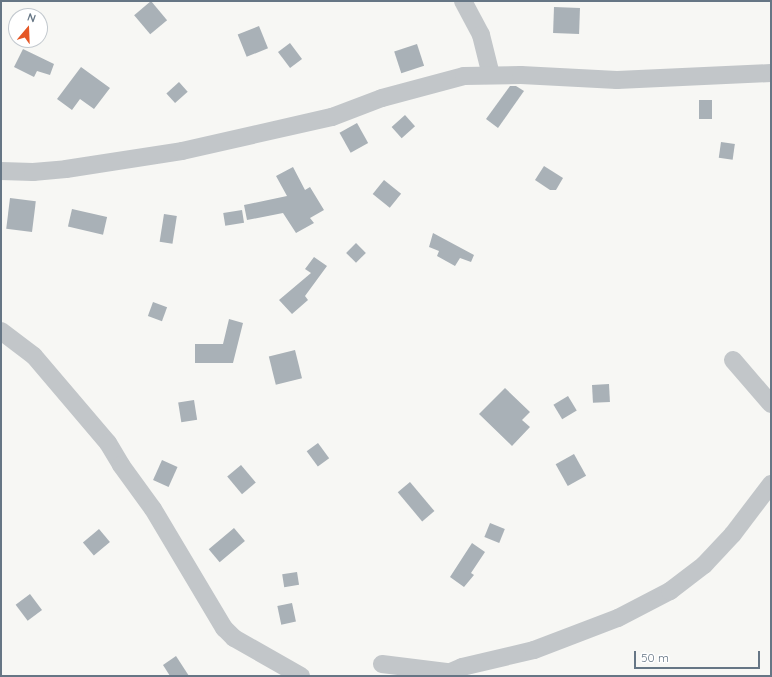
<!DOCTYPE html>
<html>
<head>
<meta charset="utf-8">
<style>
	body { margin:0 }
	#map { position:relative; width:772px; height:677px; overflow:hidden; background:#f7f7f4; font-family:Quicksand,sans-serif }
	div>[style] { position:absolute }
	.building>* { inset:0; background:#a9b1b7; transform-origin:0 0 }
	.minor>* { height:18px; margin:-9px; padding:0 9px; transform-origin:9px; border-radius:9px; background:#c2c6c9 }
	span { translate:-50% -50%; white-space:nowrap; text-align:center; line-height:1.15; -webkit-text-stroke:4px #fff; paint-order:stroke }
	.frame { position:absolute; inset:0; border:2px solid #667685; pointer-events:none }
	.north { position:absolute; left:8px; top:8px; width:40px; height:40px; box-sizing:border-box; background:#fff; border:1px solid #c2c8ce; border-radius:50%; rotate:19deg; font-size:11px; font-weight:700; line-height:16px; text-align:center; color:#667685 }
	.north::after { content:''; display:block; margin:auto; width:14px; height:18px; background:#e55726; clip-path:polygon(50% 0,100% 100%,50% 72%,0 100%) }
	.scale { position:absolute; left:634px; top:651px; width:126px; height:18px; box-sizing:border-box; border:2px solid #667685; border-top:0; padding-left:5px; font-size:12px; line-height:14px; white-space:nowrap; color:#667685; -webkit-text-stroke:3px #fff; paint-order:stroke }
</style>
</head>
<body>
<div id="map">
	<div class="building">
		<i style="left:151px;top:1px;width:25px;height:22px;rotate:50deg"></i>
		<i style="left:554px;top:7px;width:26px;height:26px;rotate:2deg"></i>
		<i style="left:259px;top:26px;width:24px;height:23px;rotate:68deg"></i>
		<i style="left:290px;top:43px;width:20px;height:15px;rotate:53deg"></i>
		<i style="left:417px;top:44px;width:23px;height:24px;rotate:72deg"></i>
		<i style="clip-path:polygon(23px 49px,54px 64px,50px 75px,37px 71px,34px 77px,14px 67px)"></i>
		<i style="clip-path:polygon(81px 67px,110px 88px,94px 109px,80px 99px,72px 110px,57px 99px)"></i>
		<i style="left:179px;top:82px;width:13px;height:17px;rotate:48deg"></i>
		<i style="clip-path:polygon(510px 86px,516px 86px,524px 91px,498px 128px,486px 119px)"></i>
		<i style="left:699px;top:100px;width:13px;height:19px"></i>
		<i style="left:405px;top:115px;width:15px;height:18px;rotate:48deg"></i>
		<i style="left:357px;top:123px;width:23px;height:20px;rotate:61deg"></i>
		<i style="left:721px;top:142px;width:14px;height:16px;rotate:8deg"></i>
		<i style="clip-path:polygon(544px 166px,563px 178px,556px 190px,550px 190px,535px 180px)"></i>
		<i style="clip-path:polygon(293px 167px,305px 190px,310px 187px,324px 210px,310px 218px,314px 223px,296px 233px,283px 213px,247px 220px,244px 205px,287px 196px,276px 176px)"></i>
		<i style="left:384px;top:180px;width:22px;height:18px;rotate:39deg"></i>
		<i style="left:10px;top:198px;width:26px;height:31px;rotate:7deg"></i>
		<i style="left:72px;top:209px;width:36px;height:18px;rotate:13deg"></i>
		<i style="left:242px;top:210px;width:13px;height:19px;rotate:81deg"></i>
		<i style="left:164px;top:214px;width:13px;height:28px;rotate:9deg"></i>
		<i style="clip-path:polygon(433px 233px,474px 255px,471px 262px,460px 258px,455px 266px,437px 256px,439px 251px,429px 247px)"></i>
		<i style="left:356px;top:243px;width:14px;height:14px;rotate:45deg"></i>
		<i style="clip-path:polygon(314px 257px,327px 266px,305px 296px,308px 300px,292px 314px,279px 300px,311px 273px,305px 269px)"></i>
		<i style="left:153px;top:302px;width:15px;height:15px;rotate:20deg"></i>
		<i style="clip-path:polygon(229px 319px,243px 323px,233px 363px,195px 363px,195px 344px,223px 344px)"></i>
		<i style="left:295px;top:350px;width:29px;height:27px;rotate:76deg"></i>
		<i style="left:609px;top:384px;width:18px;height:17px;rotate:87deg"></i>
		<i style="clip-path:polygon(505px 388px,530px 412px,522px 420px,530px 427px,512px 446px,479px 414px)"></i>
		<i style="left:568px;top:396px;width:17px;height:17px;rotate:59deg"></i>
		<i style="left:194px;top:400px;width:20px;height:16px;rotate:81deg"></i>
		<i style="left:318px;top:443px;width:19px;height:14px;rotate:54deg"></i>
		<i style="left:574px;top:454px;width:25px;height:21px;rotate:61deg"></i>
		<i style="left:162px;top:460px;width:17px;height:22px;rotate:24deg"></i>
		<i style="left:241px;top:465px;width:23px;height:18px;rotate:50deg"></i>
		<i style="left:410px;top:482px;width:38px;height:16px;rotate:50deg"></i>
		<i style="left:490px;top:523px;width:16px;height:15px;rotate:22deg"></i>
		<i style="left:234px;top:528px;width:17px;height:33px;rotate:50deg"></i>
		<i style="left:99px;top:529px;width:17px;height:21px;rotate:50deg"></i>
		<i style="clip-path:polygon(472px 543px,485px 552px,471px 573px,474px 575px,464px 587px,450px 577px)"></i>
		<i style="left:297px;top:572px;width:13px;height:15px;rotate:81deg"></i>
		<i style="left:30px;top:594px;width:20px;height:18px;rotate:53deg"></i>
		<i style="left:292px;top:603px;width:19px;height:15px;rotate:78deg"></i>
		<i style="clip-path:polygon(176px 656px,189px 676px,170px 676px,163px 665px)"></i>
	</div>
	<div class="minor">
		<i style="left:463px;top:1px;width:38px;rotate:62deg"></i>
		<i style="left:481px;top:35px;width:41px;rotate:76deg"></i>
		<i style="left:1px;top:171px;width:32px;rotate:2deg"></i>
		<i style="left:33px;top:172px;width:33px;rotate:-5deg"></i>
		<i style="left:66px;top:169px;width:117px;rotate:-8.8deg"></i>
		<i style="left:182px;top:151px;width:154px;rotate:-12.8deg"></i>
		<i style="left:332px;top:117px;width:53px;rotate:-20.8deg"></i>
		<i style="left:382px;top:98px;width:85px;rotate:-15deg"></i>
		<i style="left:464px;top:76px;width:57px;rotate:-1deg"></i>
		<i style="left:521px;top:75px;width:96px;rotate:3deg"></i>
		<i style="left:617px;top:80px;width:154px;rotate:-2.6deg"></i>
		<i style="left:1px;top:331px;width:41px;rotate:37.1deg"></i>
		<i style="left:34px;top:356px;width:114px;rotate:49.6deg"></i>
		<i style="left:108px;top:443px;width:26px;rotate:59deg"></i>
		<i style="left:121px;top:465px;width:54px;rotate:54deg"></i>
		<i style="left:153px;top:509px;width:139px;rotate:59.2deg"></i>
		<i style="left:224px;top:628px;width:14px;rotate:45deg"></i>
		<i style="left:234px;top:638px;width:77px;rotate:29.6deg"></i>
		<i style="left:733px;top:360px;width:58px;rotate:49.2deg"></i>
		<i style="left:382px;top:664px;width:65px;rotate:7deg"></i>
		<i style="left:441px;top:676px;width:23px;rotate:-23deg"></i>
		<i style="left:462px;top:667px;width:74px;rotate:-13.3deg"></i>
		<i style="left:534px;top:650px;width:90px;rotate:-20.9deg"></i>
		<i style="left:618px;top:618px;width:59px;rotate:-27.4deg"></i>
		<i style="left:670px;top:591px;width:43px;rotate:-37.4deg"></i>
		<i style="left:704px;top:565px;width:42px;rotate:-46.9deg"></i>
		<i style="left:733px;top:534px;width:63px;rotate:-52.8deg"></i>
	</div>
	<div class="frame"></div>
	<div class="north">N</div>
	<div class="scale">50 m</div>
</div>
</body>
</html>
